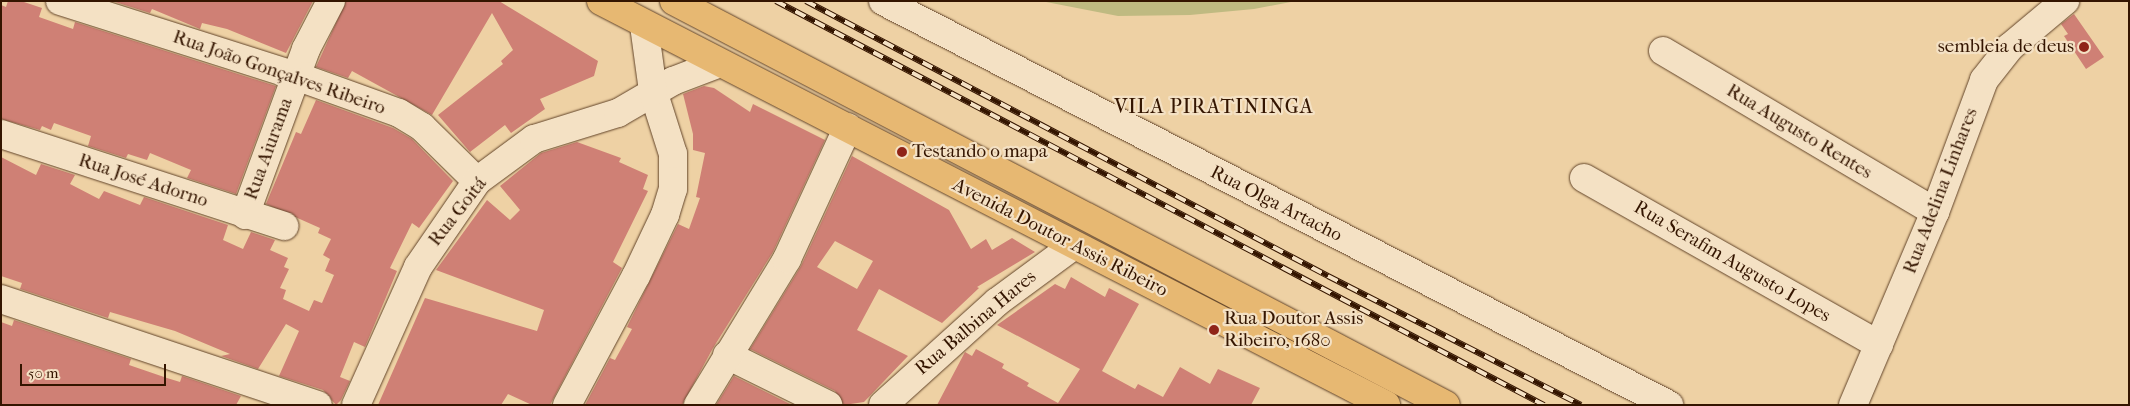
<!DOCTYPE html>
<html>
<head>
<meta charset="utf-8">
<style>
	body { margin:0 }
	#map { position:relative; width:2130px; height:406px; overflow:hidden; background:#eed1a4; font-family:"IM FELL French Canon",serif }
	div>[style] { position:absolute }
	.green>* { inset:0; background:#bfba81 }
	.building>* { inset:0; background:#cf8075 }
	.roads { filter:drop-shadow(0 0 1px #624429) drop-shadow(0 0 1px #624429) }
	.minor>* { height:28px; margin:-14px; padding:0 14px; transform-origin:14px; border-radius:14px; background:#f4e1c4 }
	.major>* { height:28px; margin:-14px; padding:0 14px; transform-origin:14px; border-radius:14px; background:#e7b872 }
	.rail>* { height:5.5px; margin-top:-2.75px; transform-origin:0; background:repeating-linear-gradient(90deg,#f4e1c4 0 11px,#341500 0 22px); box-sizing:border-box; border-block:1px solid #341500 }
	.dots>* { width:14px; height:14px; translate:-50% -50%; box-sizing:border-box; border:2px solid #f4e1c4; border-radius:50% }
	span { translate:-50% -50%; white-space:nowrap; text-align:center; line-height:1.15; -webkit-text-stroke:4.5px #f4e1c4; paint-order:stroke }
	.poi-label { font-size:19px; color:#341500 }
	.right { translate:-100% -50%; text-align:right }
	.left { translate:0 -50%; text-align:left }
	.street-label { font-size:19px; color:#341500 }
	.neighbourhood-label { font-size:20px; color:#341500; letter-spacing:1px }
	.frame { position:absolute; inset:0; border:2px solid #341500; pointer-events:none }
	.scale { position:absolute; left:20px; top:364px; width:146px; height:22px; box-sizing:border-box; border:2px solid #341500; border-top:0; padding-left:6px; font-size:15px; line-height:18px; white-space:nowrap; color:#341500; -webkit-text-stroke:4px #f4e1c4; paint-order:stroke }
</style>
</head>
<body>
<div id="map">
	<div class="green">
		<i style="clip-path:polygon(1041px 1px,1296px 1px,1254px 9px,1190px 15px,1118px 16px)"></i>
	</div>
	<div class="building">
		<i style="clip-path:polygon(8px 1px,21px 1px,42px 8px,39px 17px,73px 29px,75px 22px,276px 86px,236px 194px,187px 178px,191px 170px,150px 153px,147px 160px,128px 154px,126px 158px,88px 146px,91px 136px,54px 123px,51px 130px,42px 126px,40px 130px,1px 119px,1px 5px,6px 7px)"></i>
		<i style="clip-path:polygon(112px 1px,313px 1px,286px 53px,227px 29px,202px 23px,200px 29px,152px 9px,150px 13px)"></i>
		<i style="clip-path:polygon(346px 1px,499px 1px,598px 61px,594px 76px,540px 99px,545px 109px,511px 133px,505px 125px,470px 152px,438px 115px,503px 64px,501px 61px,513px 50px,492px 13px,432px 115px,352px 71px,348px 78px,316px 67px)"></i>
		<i style="clip-path:polygon(2074px 14px,2104px 57px,2086px 69px,2064px 36px,2068px 34px,2061px 24px)"></i>
		<i style="clip-path:polygon(704px 86px,714px 88px,750px 112px,753px 104px,825px 140px,773px 252px,713px 348px,682px 405px,585px 405px,610px 358px,615px 360px,632px 329px,627px 327px,678px 224px,689px 229px,700px 198px,696px 197px,705px 153px,693px 150px,693px 134px,683px 94px)"></i>
		<i style="clip-path:polygon(316px 100px,393px 128px,412px 139px,453px 181px,419px 228px,412px 223px,390px 268px,397px 271px,365px 347px,354px 342px,340px 377px,350px 381px,341px 400px,336px 405px,323px 390px,279px 376px,299px 331px,286px 324px,258px 369px,221px 356px,230px 354px,175px 331px,110px 312px,108px 318px,20px 289px,22px 283px,1px 276px,1px 157px,36px 175px,41px 164px,75px 175px,70px 184px,99px 199px,104px 191px,140px 205px,144px 197px,228px 225px,223px 240px,243px 249px,251px 232px,275px 240px,270px 250px,288px 258px,284px 267px,289px 269px,280px 288px,286px 290px,283px 299px,309px 311px,314px 300px,322px 303px,334px 275px,325px 271px,330px 259px,323px 255px,331px 239px,318px 233px,320px 228px,266px 204px,296px 132px,301px 134px)"></i>
		<i style="clip-path:polygon(577px 142px,621px 158px,619px 162px,648px 175px,643px 189px,648px 191px,613px 262px,622px 268px,550px 405px,532px 405px,508px 394px,501px 405px,378px 405px,425px 298px,537px 331px,544px 310px,436px 270px,487px 200px,510px 220px,520px 210px,500px 186px,541px 153px)"></i>
		<i style="clip-path:polygon(evenodd,852px 156px,949px 210px,971px 249px,986px 239px,992px 250px,1012px 238px,1035px 252px,977px 287px,979px 288px,942px 323px,879px 289px,857px 330px,908px 356px,864px 402px,844px 405px,835px 391px,750px 349px,801px 266px,852px 156px,835px 241px,873px 261px,857px 289px,817px 267px,835px 241px)"></i>
		<i style="clip-path:polygon(1071px 277px,1105px 297px,1109px 288px,1139px 304px,1102px 371px,1135px 389px,1138px 384px,1163px 397px,1180px 367px,1210px 384px,1218px 369px,1260px 388px,1251px 405px,937px 405px,965px 352px,972px 356px,976px 349px,1004px 364px,1002px 368px,1029px 383px,1027px 386px,1058px 403px,1080px 369px,997px 325px,1055px 284px,1065px 289px)"></i>
		<i style="clip-path:polygon(14px 320px,131px 359px,129px 365px,167px 378px,180px 382px,182px 376px,241px 396px,236px 405px,1px 405px,1px 322px,12px 326px)"></i>
		<i style="clip-path:polygon(734px 376px,792px 405px,716px 405px)"></i>
	</div>
	<div class="roads">
		<div class="minor">
			<i style="left:60px;top:1px;width:248px;rotate:17.6deg"></i>
			<i style="left:296px;top:76px;width:109px;rotate:19.8deg"></i>
			<i style="left:399px;top:113px;width:27px;rotate:31deg"></i>
			<i style="left:422px;top:127px;width:77px;rotate:44.5deg"></i>
			<i style="left:883px;top:1px;width:884px;rotate:27.2deg"></i>
			<i style="left:1663px;top:51px;width:316px;rotate:30.6deg"></i>
			<i style="left:1px;top:134px;width:298px;rotate:18deg"></i>
			<i style="left:1584px;top:178px;width:339px;rotate:29.5deg"></i>
			<i style="left:245px;top:215px;width:177px;rotate:-69.8deg"></i>
			<i style="left:306px;top:49px;width:54px;rotate:-62.5deg"></i>
			<i style="left:1px;top:299px;width:334px;rotate:18.5deg"></i>
			<i style="left:727px;top:355px;width:113px;rotate:26.3deg"></i>
			<i style="left:356px;top:405px;width:151px;rotate:-65.8deg"></i>
			<i style="left:418px;top:267px;width:104px;rotate:-55.5deg"></i>
			<i style="left:477px;top:181px;width:71px;rotate:-36.4deg"></i>
			<i style="left:534px;top:139px;width:88px;rotate:-17.2deg"></i>
			<i style="left:618px;top:113px;width:64px;rotate:-30.2deg"></i>
			<i style="left:673px;top:81px;width:50px;rotate:-21deg"></i>
			<i style="left:567px;top:405px;width:146px;rotate:-61.9deg"></i>
			<i style="left:636px;top:276px;width:68px;rotate:-64.6deg"></i>
			<i style="left:665px;top:215px;width:27px;rotate:-73deg"></i>
			<i style="left:673px;top:189px;width:35px;rotate:-90deg"></i>
			<i style="left:673px;top:154px;width:66px;rotate:-107.6deg"></i>
			<i style="left:653px;top:91px;width:67px;rotate:-97.8deg"></i>
			<i style="left:698px;top:405px;width:171px;rotate:-58.6deg"></i>
			<i style="left:787px;top:259px;width:145px;rotate:-65.2deg"></i>
			<i style="left:883px;top:405px;width:154px;rotate:-42.1deg"></i>
			<i style="left:997px;top:302px;width:94px;rotate:-36.4deg"></i>
			<i style="left:1853px;top:405px;width:210px;rotate:-67deg"></i>
			<i style="left:1935px;top:212px;width:141px;rotate:-69.6deg"></i>
			<i style="left:1984px;top:80px;width:42px;rotate:-51.8deg"></i>
			<i style="left:2010px;top:47px;width:72px;rotate:-39.9deg"></i>
		</div>
		<div class="major">
			<i style="left:601px;top:1px;width:883px;rotate:27.23deg"></i>
			<i style="left:674px;top:1px;width:871px;rotate:27.62deg"></i>
		</div>
	</div>
	<div class="rail">
		<i style="left:776px;top:1px;width:868px;rotate:27.75deg"></i>
		<i style="left:806px;top:1px;width:590px;rotate:27.78deg"></i>
		<i style="left:1328px;top:276px;width:284px;rotate:27deg"></i>
	</div>
	<div class="dots">
		<i style="left:2084px;top:47px;background:#8f2418"></i>
		<i style="left:902px;top:152px;background:#8f2418"></i>
		<i style="left:1214px;top:330px;background:#8f2418"></i>
	</div>
	<div class="poi-label">
		<span class="right" style="left:2074px;top:47px">sembleia de deus</span>
		<span class="left" style="left:912px;top:152px">Testando o mapa</span>
		<span class="left" style="left:1224px;top:330px">Rua Doutor Assis<br>Ribeiro, 1680</span>
	</div>
	<div class="street-label">
		<span style="left:279px;top:73px;rotate:19deg">Rua João Gonçalves Ribeiro</span>
		<span style="left:1799px;top:132px;rotate:31deg">Rua Augusto Rentes</span>
		<span style="left:269px;top:149px;rotate:-70deg">Rua Aiurama</span>
		<span style="left:143px;top:181px;rotate:18deg">Rua José Adorno</span>
		<span style="left:1941px;top:191px;rotate:-69deg">Rua Adelina Linhares</span>
		<span style="left:1276px;top:204px;rotate:27deg">Rua Olga Artacho</span>
		<span style="left:458px;top:212px;rotate:-52deg">Rua Goitá</span>
		<span style="left:1060px;top:238px;rotate:27deg">Avenida Doutor Assis Ribeiro</span>
		<span style="left:1732px;top:262px;rotate:30deg">Rua Serafim Augusto Lopes</span>
		<span style="left:976px;top:323px;rotate:-40deg">Rua Balbina Hares</span>
	</div>
	<div class="neighbourhood-label">
		<span style="left:1214px;top:106px">VILA PIRATININGA</span>
	</div>
	<div class="frame"></div>
	<div class="scale">50 m</div>
</div>
</body>
</html>
